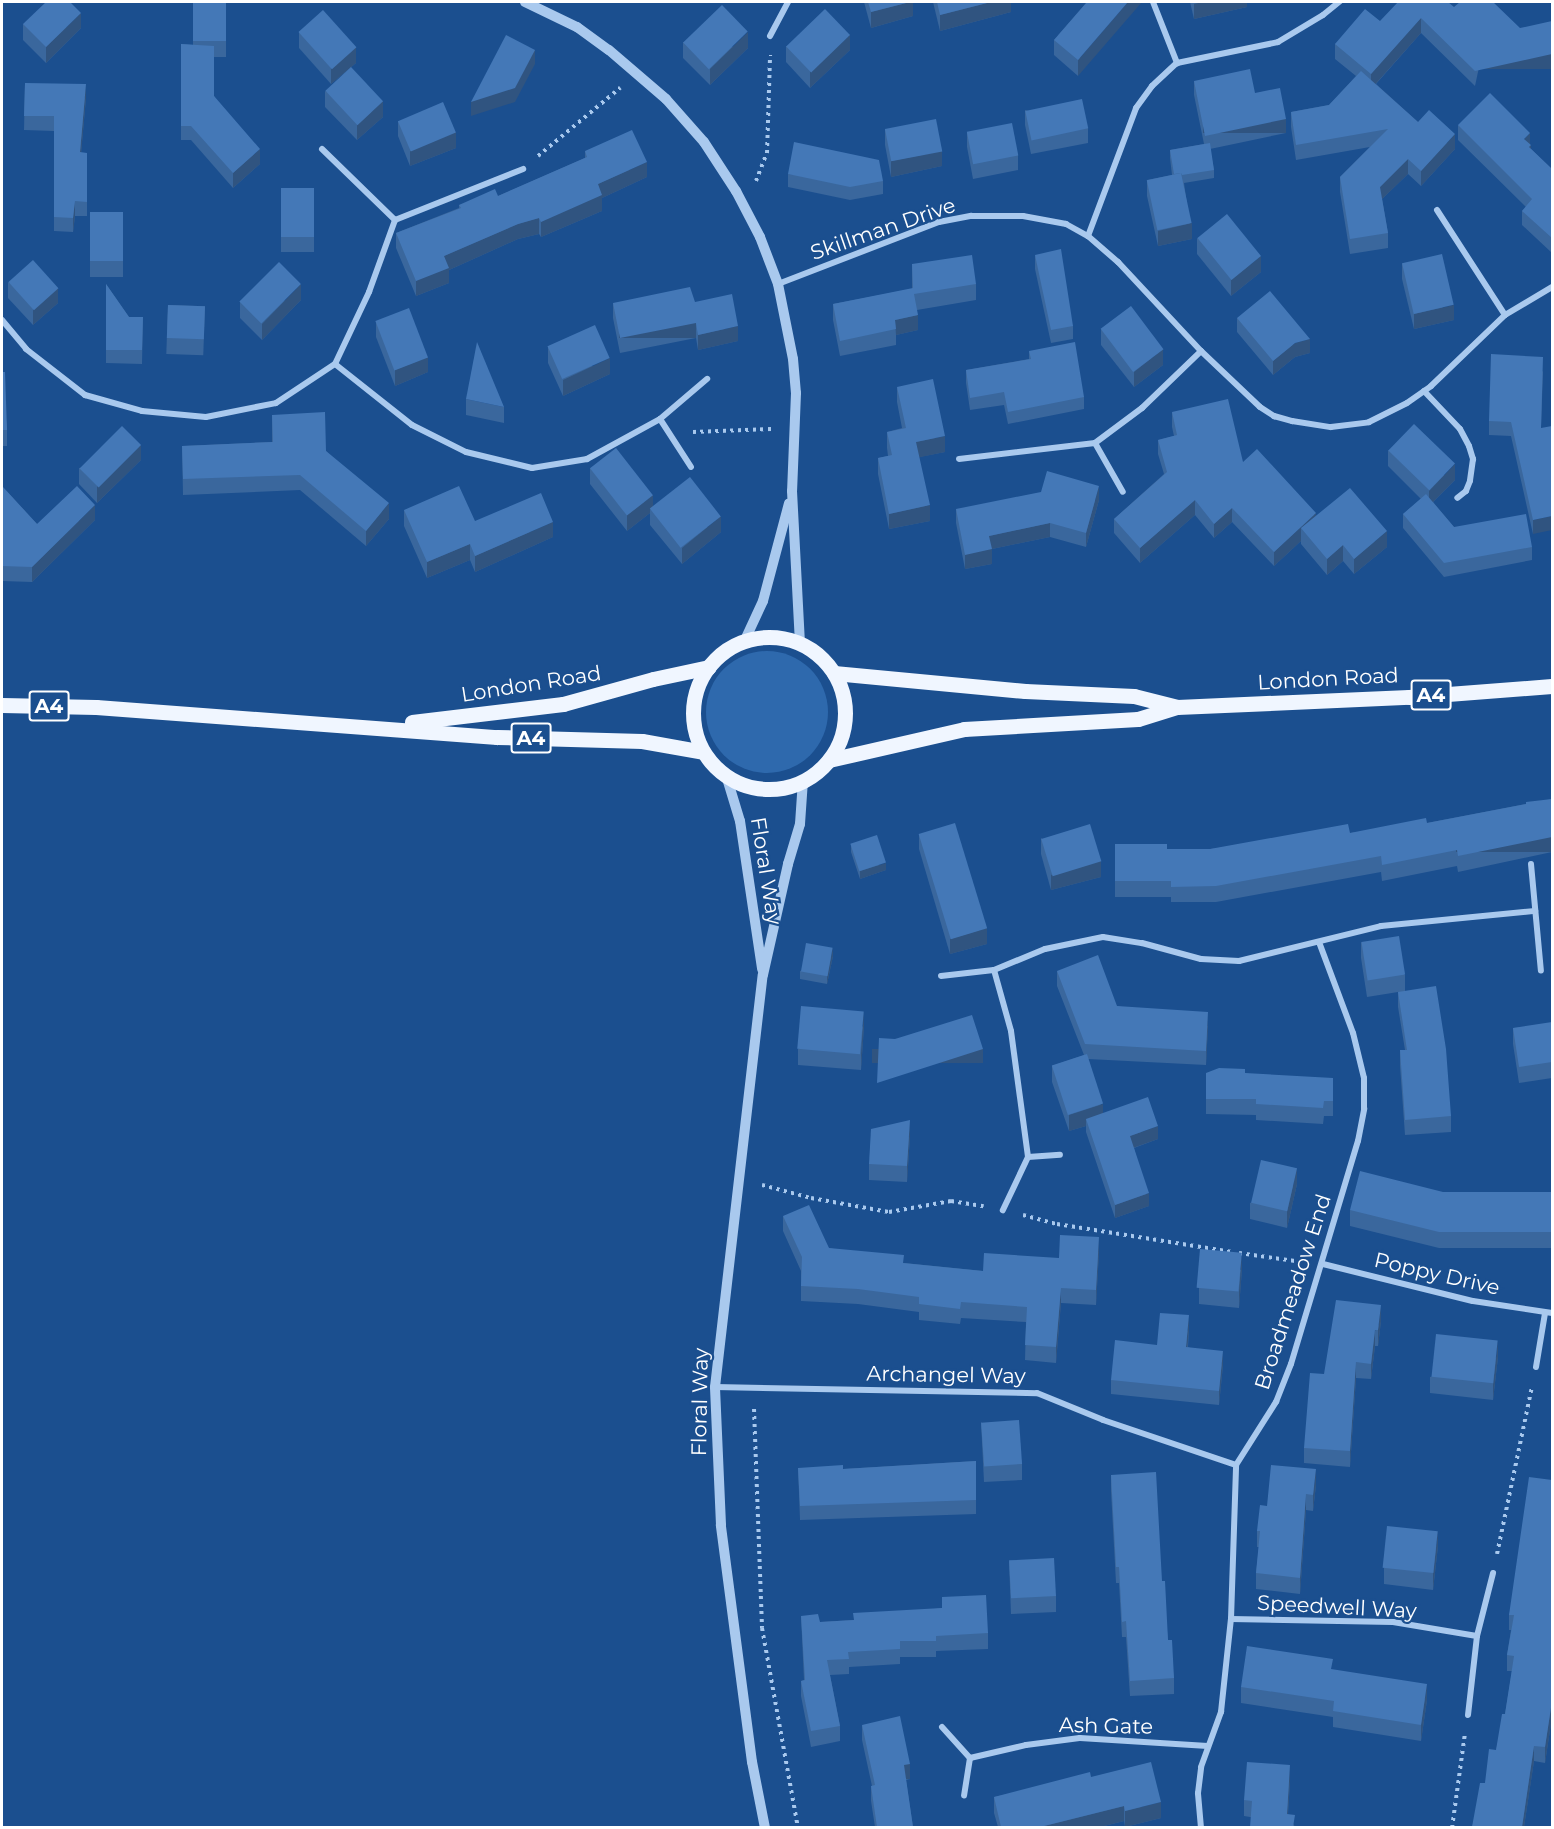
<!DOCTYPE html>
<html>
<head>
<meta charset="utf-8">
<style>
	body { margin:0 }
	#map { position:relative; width:1554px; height:1829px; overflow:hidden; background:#1b4f8f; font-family:Montserrat,sans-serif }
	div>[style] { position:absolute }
	.green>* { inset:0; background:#2e69ad }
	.round { border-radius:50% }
	.path>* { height:4px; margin-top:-2px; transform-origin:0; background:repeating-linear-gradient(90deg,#a9c9ee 0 3px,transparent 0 7.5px) }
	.minor>* { height:6px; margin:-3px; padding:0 3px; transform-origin:3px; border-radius:3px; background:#a9c9ee }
	.tertiary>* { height:10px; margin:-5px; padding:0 5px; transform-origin:5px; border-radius:5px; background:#a9c9ee }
	.primary>* { height:15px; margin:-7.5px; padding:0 7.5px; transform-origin:7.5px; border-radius:7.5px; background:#f0f6ff }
	.primary>.ring { margin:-7.5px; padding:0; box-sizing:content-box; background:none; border:15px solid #f0f6ff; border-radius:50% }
	.wall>* { inset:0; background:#3a679d; transform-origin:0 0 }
	.shaded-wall>* { inset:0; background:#305480; transform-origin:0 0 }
	.building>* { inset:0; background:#4478b7; transform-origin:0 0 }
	span { translate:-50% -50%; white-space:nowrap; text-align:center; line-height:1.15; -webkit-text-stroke:4.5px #1b4f8f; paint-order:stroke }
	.shield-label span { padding:2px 4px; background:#1b4f8f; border:2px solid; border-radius:4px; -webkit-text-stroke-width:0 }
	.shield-label { font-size:20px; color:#fff; font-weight:700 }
	.street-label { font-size:21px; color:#fff }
	.frame { position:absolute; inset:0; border:3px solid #fff; pointer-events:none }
</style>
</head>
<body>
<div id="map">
	<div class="green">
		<i class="round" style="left:706px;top:651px;width:122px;height:122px"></i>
	</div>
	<div class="path">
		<i style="left:538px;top:156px;width:107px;rotate:-39.7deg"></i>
		<i style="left:756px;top:181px;width:30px;rotate:-69deg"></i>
		<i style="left:767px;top:153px;width:98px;rotate:-88.2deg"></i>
		<i style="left:693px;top:432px;width:79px;rotate:-2.2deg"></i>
		<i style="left:762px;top:1185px;width:51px;rotate:14.9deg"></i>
		<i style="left:811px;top:1198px;width:79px;rotate:10.2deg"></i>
		<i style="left:889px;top:1212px;width:63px;rotate:-10.1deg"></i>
		<i style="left:951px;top:1201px;width:33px;rotate:9deg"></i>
		<i style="left:1023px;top:1215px;width:35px;rotate:15deg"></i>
		<i style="left:1057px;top:1224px;width:176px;rotate:9.1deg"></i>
		<i style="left:1239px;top:1253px;width:64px;rotate:8.1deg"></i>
		<i style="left:754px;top:1409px;width:219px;rotate:87.9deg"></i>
		<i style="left:762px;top:1628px;width:203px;rotate:79.8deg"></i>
		<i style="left:1497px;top:1554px;width:172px;rotate:-78.2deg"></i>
		<i style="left:1452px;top:1828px;width:96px;rotate:-82.2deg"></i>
	</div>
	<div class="minor">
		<i style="left:1153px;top:2px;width:66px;rotate:68.5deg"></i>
		<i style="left:770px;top:36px;width:38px;rotate:-62deg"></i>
		<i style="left:322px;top:149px;width:102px;rotate:44.2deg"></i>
		<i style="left:1437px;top:210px;width:125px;rotate:57.1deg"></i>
		<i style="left:1088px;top:236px;width:137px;rotate:-69.4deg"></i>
		<i style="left:1136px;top:108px;width:27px;rotate:-54deg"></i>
		<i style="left:1152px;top:86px;width:34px;rotate:-43deg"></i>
		<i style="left:1177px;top:63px;width:103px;rotate:-11.7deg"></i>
		<i style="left:1278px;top:42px;width:52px;rotate:-31deg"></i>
		<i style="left:1323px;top:15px;width:21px;rotate:-39deg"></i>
		<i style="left:778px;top:284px;width:173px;rotate:-21.1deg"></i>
		<i style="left:939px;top:222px;width:33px;rotate:-11deg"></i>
		<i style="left:971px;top:216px;width:52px"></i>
		<i style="left:1023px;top:216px;width:44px;rotate:10.5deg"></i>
		<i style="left:1066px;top:224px;width:25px;rotate:29deg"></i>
		<i style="left:1088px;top:236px;width:40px;rotate:41deg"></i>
		<i style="left:1118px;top:262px;width:122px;rotate:47deg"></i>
		<i style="left:1201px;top:351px;width:81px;rotate:43.5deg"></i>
		<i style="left:1260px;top:407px;width:17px;rotate:33deg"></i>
		<i style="left:1274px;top:416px;width:19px;rotate:16deg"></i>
		<i style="left:1292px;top:421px;width:39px;rotate:9deg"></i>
		<i style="left:1331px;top:427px;width:38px;rotate:-7deg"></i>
		<i style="left:1369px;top:422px;width:42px;rotate:-26.6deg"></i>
		<i style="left:1407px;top:403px;width:29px;rotate:-35deg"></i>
		<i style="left:1431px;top:386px;width:103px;rotate:-43.8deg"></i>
		<i style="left:1505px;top:315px;width:55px;rotate:-30.8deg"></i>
		<i style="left:2px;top:320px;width:38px;rotate:50deg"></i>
		<i style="left:26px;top:349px;width:75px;rotate:37.9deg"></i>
		<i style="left:85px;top:395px;width:59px;rotate:15.7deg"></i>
		<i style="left:142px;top:411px;width:64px;rotate:5.4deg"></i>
		<i style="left:206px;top:417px;width:71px;rotate:-11.3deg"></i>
		<i style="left:276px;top:403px;width:71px;rotate:-33.5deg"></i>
		<i style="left:335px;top:364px;width:80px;rotate:-64.7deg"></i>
		<i style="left:369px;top:292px;width:77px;rotate:-70.1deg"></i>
		<i style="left:395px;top:220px;width:138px;rotate:-21.7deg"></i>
		<i style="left:335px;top:364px;width:98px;rotate:38.4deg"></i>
		<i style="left:412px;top:425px;width:60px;rotate:26.6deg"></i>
		<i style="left:466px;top:452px;width:68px;rotate:13.6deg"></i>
		<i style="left:532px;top:468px;width:56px;rotate:-9.3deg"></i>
		<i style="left:587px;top:459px;width:83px;rotate:-28.7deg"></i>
		<i style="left:660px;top:419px;width:62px;rotate:-40.4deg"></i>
		<i style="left:1424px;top:391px;width:52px;rotate:46.5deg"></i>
		<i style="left:1460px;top:429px;width:19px;rotate:62deg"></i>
		<i style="left:1469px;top:446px;width:14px;rotate:73deg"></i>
		<i style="left:1473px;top:459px;width:22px;rotate:98deg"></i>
		<i style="left:1470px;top:481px;width:11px;rotate:112deg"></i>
		<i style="left:1466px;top:491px;width:11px;rotate:142deg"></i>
		<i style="left:660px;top:419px;width:57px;rotate:57.1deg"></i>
		<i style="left:1095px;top:443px;width:56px;rotate:60.3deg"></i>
		<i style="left:959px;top:459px;width:137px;rotate:-6.7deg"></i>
		<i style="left:1095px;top:443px;width:59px;rotate:-36.7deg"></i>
		<i style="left:1142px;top:408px;width:82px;rotate:-44deg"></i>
		<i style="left:1531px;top:864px;width:107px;rotate:84.7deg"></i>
		<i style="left:994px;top:970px;width:63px;rotate:74.4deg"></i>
		<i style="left:1011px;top:1031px;width:127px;rotate:82.3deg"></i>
		<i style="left:1028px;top:1157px;width:59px;rotate:115.3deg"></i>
		<i style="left:941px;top:976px;width:53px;rotate:-6.5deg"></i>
		<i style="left:994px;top:970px;width:55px;rotate:-22.4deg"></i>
		<i style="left:1045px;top:949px;width:59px;rotate:-11.7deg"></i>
		<i style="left:1103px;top:937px;width:39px;rotate:9deg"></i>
		<i style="left:1142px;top:943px;width:61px;rotate:15.2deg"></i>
		<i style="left:1201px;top:959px;width:38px;rotate:3deg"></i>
		<i style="left:1239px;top:961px;width:146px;rotate:-13.8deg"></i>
		<i style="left:1381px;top:926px;width:155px;rotate:-5.6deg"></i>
		<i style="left:1028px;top:1157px;width:32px;rotate:-4deg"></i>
		<i style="left:1323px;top:1264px;width:154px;rotate:13.9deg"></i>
		<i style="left:1473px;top:1301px;width:80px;rotate:8.6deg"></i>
		<i style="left:1536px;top:1367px;width:55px;rotate:-80.5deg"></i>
		<i style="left:715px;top:1387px;width:322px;rotate:1.1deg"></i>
		<i style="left:1037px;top:1393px;width:71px;rotate:22.2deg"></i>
		<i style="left:1103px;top:1420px;width:140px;rotate:18.7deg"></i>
		<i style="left:1231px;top:1619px;width:162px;rotate:1.1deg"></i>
		<i style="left:1393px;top:1622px;width:85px;rotate:9.5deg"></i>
		<i style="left:1468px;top:1715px;width:80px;rotate:-83.5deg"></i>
		<i style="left:1477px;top:1636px;width:65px;rotate:-75.7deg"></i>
		<i style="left:942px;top:1727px;width:42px;rotate:47.9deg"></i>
		<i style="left:970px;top:1758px;width:38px;rotate:99deg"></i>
		<i style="left:970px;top:1758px;width:57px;rotate:-13.1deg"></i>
		<i style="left:1026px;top:1745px;width:54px;rotate:-7.4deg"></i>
		<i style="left:1080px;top:1738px;width:128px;rotate:3.6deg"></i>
		<i style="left:1201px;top:1828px;width:35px;rotate:-95deg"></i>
		<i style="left:1198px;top:1793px;width:26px;rotate:-83deg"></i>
		<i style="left:1201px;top:1767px;width:59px;rotate:-70deg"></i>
		<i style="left:1221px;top:1712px;width:94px;rotate:-83.9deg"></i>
		<i style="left:1231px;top:1619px;width:154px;rotate:-88.1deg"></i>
		<i style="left:1236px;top:1465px;width:75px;rotate:-57.6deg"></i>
		<i style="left:1276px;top:1402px;width:41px;rotate:-68.5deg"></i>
		<i style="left:1291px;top:1364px;width:233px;rotate:-73.3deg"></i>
		<i style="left:1358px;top:1141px;width:33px;rotate:-79deg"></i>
		<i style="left:1364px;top:1109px;width:31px;rotate:-90deg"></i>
		<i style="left:1364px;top:1078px;width:46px;rotate:-103.7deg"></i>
		<i style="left:1353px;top:1033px;width:97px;rotate:-110.5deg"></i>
	</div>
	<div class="tertiary">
		<i style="left:525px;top:2px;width:58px;rotate:25.7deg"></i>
		<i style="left:577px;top:27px;width:39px;rotate:36deg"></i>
		<i style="left:609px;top:50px;width:75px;rotate:40.7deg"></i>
		<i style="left:666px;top:99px;width:57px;rotate:48.5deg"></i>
		<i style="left:704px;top:142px;width:59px;rotate:56.9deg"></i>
		<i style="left:736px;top:191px;width:52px;rotate:62.4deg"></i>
		<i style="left:760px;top:237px;width:50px;rotate:69deg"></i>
		<i style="left:778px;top:284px;width:76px;rotate:78.7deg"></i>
		<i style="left:793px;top:359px;width:34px;rotate:85deg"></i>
		<i style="left:796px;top:393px;width:98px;rotate:92.3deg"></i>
		<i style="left:792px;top:491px;width:153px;rotate:87deg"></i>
		<i style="left:744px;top:642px;width:45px;rotate:-65.1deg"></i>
		<i style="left:763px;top:601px;width:101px;rotate:-75.1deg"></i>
		<i style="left:726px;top:775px;width:48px;rotate:73.1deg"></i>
		<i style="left:740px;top:821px;width:150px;rotate:81.5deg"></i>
		<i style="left:765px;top:1828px;width:67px;rotate:-101.1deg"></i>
		<i style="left:752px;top:1762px;width:239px;rotate:-97.5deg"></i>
		<i style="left:721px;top:1525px;width:138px;rotate:-92.5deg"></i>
		<i style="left:715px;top:1387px;width:415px;rotate:-83.4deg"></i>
		<i style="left:763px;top:975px;width:114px;rotate:-77.3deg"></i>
		<i style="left:788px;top:864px;width:42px;rotate:-73.3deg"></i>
		<i style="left:800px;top:824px;width:44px;rotate:-86.1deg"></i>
	</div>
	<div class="primary">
		<i class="ring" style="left:693px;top:637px;width:137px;height:137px"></i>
		<i style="left:834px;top:673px;width:192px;rotate:5.4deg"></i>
		<i style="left:1025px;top:691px;width:109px;rotate:2.6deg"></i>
		<i style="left:1134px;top:696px;width:44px;rotate:14.3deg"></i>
		<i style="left:2px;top:705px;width:94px;rotate:1.2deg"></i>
		<i style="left:96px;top:707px;width:402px;rotate:4.3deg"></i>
		<i style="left:497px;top:737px;width:145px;rotate:1.6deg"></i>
		<i style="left:642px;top:741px;width:62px;rotate:10.2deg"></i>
		<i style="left:412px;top:722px;width:152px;rotate:-6.8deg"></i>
		<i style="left:563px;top:704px;width:93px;rotate:-15.5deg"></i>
		<i style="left:653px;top:679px;width:57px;rotate:-12.1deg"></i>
		<i style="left:829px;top:760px;width:139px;rotate:-12.9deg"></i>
		<i style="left:964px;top:729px;width:174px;rotate:-3.3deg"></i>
		<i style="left:1138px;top:719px;width:41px;rotate:-17.1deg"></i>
		<i style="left:1177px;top:707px;width:232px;rotate:-2.5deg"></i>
		<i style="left:1409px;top:697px;width:143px;rotate:-4.4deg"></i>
	</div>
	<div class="wall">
		<i style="clip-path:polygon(193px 2px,226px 2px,226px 57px,214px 57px,214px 96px,260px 164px,233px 188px,191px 140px,181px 140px,181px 44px,193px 45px)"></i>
		<i style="clip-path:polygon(864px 2px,913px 2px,913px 16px,871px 28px)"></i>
		<i style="clip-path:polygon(933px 2px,1011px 2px,1011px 12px,940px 31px)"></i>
		<i style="clip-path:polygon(1087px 2px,1078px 76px,1054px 55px,1054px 40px)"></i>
		<i style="clip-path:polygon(1190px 2px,1247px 2px,1247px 7px,1194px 19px)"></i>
		<i style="clip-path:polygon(1493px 2px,1475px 86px,1421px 33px,1376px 84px,1418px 122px,1455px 149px,1421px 186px,1408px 174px,1382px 199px,1388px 233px,1388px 248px,1350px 254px,1340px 192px,1340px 177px,1370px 147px,1296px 160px,1291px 127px,1291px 112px,1329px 105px,1356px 76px,1335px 59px,1335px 44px,1380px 21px,1454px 7px)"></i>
		<i style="clip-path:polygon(23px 24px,81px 28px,46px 63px,23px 40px)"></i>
		<i style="clip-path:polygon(299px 32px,356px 63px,331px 84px,299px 48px)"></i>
		<i style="clip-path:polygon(683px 42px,748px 48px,710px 85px,683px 58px)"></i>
		<i style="clip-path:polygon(786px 46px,850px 50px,810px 88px,786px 62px)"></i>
		<i style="clip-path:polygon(1194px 81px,1255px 93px,1286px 133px,1210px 149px,1214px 170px,1214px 178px,1184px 183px,1192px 239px,1158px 246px,1147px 196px,1147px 180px,1172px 175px,1170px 158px,1170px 150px,1204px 144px,1194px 95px)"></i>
		<i style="clip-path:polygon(25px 83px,86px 98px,81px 153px,87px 153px,87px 216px,75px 216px,73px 232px,54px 231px,54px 131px,24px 130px)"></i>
		<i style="clip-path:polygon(325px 91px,383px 117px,357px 140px,325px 107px)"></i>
		<i style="clip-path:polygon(1025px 110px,1088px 128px,1088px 143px,1031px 154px,1025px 125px)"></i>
		<i style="clip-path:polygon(398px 121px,456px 148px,410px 166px,398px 136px)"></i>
		<i style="clip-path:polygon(1458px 125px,1530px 145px,1531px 149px,1552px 169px,1552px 253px,1522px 225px,1522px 211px,1526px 207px,1458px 140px)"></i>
		<i style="clip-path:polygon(885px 129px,942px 166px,891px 177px,885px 145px)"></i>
		<i style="clip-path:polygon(967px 132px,1018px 155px,1018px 170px,973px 179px,967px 147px)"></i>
		<i style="clip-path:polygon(585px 151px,647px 177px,602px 198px,602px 211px,541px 237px,539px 234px,518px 239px,449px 270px,449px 283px,416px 296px,396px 248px,396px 233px,459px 208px,459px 205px,498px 196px,585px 158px)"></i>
		<i style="clip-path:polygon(788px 174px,883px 181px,883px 194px,850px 200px,788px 187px)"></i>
		<i style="left:281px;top:188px;width:33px;height:64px"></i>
		<i style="left:90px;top:212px;width:33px;height:65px"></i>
		<i style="clip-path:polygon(1197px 238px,1261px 272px,1231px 296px,1197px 254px)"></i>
		<i style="clip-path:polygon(1035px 255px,1073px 326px,1073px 339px,1051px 343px,1035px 269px)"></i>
		<i style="clip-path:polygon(1402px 263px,1454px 320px,1414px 329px,1402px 279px)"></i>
		<i style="clip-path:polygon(912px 264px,976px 284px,976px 300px,917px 310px,918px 330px,896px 335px,896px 345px,840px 356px,833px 320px,833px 304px,912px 289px)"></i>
		<i style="clip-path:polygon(8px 282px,58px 303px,33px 325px,8px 298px)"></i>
		<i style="clip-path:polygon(106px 284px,129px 317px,143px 317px,142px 364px,106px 363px)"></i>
		<i style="clip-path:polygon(301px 300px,262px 340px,240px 318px,240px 302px)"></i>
		<i style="clip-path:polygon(695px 302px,738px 341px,698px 350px,696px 338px,620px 353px,613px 318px,613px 303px)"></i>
		<i style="left:168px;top:305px;width:37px;height:49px;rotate:2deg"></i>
		<i style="clip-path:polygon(1237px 318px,1310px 353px,1295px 357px,1273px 375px,1237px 332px)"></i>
		<i style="clip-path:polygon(376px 322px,428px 372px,395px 386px,376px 337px)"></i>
		<i style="clip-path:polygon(1101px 329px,1163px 365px,1134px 387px,1101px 345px)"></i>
		<i style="clip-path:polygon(548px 347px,610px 374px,563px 396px,548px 363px)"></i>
		<i style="clip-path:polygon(1029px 351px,1084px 397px,1084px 409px,1008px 424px,1004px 405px,970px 410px,966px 383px,966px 370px,1029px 359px)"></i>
		<i style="clip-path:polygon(1543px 371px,1541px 428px,1533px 534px,1511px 436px,1489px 435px,1489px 421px)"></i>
		<i style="clip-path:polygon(2px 372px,7px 430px,7px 446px,2px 446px)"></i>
		<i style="clip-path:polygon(897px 387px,945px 452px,919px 457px,930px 521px,889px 529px,878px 474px,878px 458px,888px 456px,887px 448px,887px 432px,902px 428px,897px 402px)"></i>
		<i style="clip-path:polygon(466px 399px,504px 407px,504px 423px,466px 415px)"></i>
		<i style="clip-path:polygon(1172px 412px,1243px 462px,1316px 516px,1387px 547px,1354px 574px,1343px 561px,1327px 575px,1301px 544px,1301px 541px,1274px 566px,1232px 522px,1214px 538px,1195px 515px,1140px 563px,1114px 533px,1114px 519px,1164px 474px,1158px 454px,1158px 440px,1174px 436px,1172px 427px)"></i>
		<i style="clip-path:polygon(272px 415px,326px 451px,389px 519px,366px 546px,300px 490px,183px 495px,182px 446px,272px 442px)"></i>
		<i style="clip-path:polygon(1388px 450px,1455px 480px,1433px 502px,1454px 527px,1532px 547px,1532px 560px,1444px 577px,1403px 528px,1403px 514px,1421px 499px,1388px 466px)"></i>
		<i style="clip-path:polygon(141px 460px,97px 503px,79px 484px,79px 468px)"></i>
		<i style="clip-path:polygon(590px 468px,653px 507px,721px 532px,682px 564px,650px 525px,650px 513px,627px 531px,590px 484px)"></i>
		<i style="clip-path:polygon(2px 486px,37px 524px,95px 520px,32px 582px,2px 581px)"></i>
		<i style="clip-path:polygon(1099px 500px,1086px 547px,1050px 537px,992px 549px,992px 564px,965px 569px,956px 523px,956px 509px)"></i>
		<i style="clip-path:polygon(404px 510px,475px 521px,553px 537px,475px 572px,470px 560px,427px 578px,404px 526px)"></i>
		<i style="clip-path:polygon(1552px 799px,1552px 852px,1458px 872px,1457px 866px,1382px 881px,1381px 872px,1216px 902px,1171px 902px,1171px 897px,1115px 897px,1115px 844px,1167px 849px,1210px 849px,1350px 833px,1427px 823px)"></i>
		<i style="clip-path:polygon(919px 834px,987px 944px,950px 954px,919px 849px)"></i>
		<i style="clip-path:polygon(1041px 838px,1101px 877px,1051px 890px,1041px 854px)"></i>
		<i style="clip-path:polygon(851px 844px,886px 870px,860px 879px,851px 852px)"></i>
		<i style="clip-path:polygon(1361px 942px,1405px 975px,1405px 991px,1451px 1116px,1451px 1132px,1405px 1135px,1400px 1066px,1400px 1050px,1405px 1050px,1398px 1007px,1398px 992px,1367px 997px,1361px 958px)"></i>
		<i style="clip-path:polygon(833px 956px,827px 984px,800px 979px,800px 971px)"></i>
		<i style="clip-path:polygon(1057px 971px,1117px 1006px,1208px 1026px,1206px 1065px,1088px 1059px,1103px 1113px,1158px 1139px,1134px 1148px,1149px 1206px,1115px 1218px,1086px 1132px,1086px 1126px,1069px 1131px,1052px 1082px,1052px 1066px,1084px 1055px,1057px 986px)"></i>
		<i style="clip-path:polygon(1552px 1025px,1552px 1078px,1519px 1083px,1513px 1044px,1513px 1028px)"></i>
		<i style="clip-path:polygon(864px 1026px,861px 1070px,798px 1065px,798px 1049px)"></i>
		<i style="clip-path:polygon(1245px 1073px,1333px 1094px,1333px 1116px,1324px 1116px,1323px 1124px,1256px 1120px,1256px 1115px,1206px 1114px,1206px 1099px)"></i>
		<i style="clip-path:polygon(910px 1136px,907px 1182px,869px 1180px,869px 1164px)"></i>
		<i style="clip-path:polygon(1297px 1184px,1287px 1228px,1250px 1219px,1250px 1203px)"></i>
		<i style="clip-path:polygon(1443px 1192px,1552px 1192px,1552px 1248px,1439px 1248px,1350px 1226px,1350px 1210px)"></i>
		<i style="clip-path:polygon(783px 1216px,829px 1248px,904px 1263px,983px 1271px,1059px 1258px,1099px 1252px,1096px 1305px,1061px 1303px,1056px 1363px,1025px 1360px,1026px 1322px,961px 1318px,960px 1324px,919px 1320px,919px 1312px,858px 1304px,801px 1301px,801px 1271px,783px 1231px)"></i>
		<i style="clip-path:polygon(1242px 1269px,1239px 1308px,1199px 1304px,1199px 1288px)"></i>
		<i style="clip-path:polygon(1381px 1321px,1378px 1346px,1375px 1346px,1371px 1379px,1356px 1378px,1350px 1467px,1304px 1463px,1304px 1448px)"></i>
		<i style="clip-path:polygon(1189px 1330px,1188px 1347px,1223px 1365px,1219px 1405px,1111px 1394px,1111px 1380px,1157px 1345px)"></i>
		<i style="clip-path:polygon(1498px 1357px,1493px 1400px,1430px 1393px,1430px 1377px)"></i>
		<i style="clip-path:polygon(981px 1422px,1022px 1464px,1022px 1480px,984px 1482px)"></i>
		<i style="clip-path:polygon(976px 1461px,976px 1514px,800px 1520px,798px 1468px,843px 1469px)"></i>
		<i style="clip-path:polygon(1111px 1475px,1162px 1581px,1168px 1640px,1174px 1678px,1174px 1694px,1130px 1696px,1126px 1637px,1122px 1637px,1119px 1583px,1116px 1583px,1111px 1491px)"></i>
		<i style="clip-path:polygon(1552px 1480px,1552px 1717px,1545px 1763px,1534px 1761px,1524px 1827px,1472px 1827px,1485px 1783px,1496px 1750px,1505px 1714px,1512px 1671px,1507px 1671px,1507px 1655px,1511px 1630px,1509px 1630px,1509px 1615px)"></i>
		<i style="clip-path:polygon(1316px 1485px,1313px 1511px,1306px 1510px,1300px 1594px,1256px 1589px,1256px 1573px,1259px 1547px,1257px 1547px,1257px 1531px,1267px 1506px)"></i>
		<i style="clip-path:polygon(1438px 1546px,1433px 1590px,1384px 1584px,1384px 1568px)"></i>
		<i style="clip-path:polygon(1009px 1561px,1056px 1596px,1056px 1612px,1011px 1614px)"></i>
		<i style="clip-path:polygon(942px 1597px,988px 1633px,988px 1649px,936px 1651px,936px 1657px,900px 1657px,900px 1664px,849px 1667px,849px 1674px,830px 1675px,840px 1726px,840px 1741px,811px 1747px,801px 1696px,801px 1681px,804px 1680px,801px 1616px,820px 1622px,853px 1620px,942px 1608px)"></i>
		<i style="clip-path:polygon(1333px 1670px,1427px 1700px,1421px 1741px,1333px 1727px,1333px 1717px,1241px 1703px,1241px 1687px)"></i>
		<i style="clip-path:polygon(862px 1725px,910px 1779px,906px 1780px,913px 1827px,875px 1827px,871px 1801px,871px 1786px,872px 1786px,862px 1740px)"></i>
		<i style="clip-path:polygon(1091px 1777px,1161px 1818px,1125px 1827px,1124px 1821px,1100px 1827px,998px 1827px,994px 1813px,994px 1797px)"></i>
		<i style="clip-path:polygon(1290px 1781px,1288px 1814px,1295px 1827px,1250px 1817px,1244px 1816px,1244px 1800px)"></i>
	</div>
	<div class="shaded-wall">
		<i style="clip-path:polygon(910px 2px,913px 2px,913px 16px,871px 28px,871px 12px)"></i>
		<i style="clip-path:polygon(991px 2px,1011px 2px,1011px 12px,940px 31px,940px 15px)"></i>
		<i style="clip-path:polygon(1128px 2px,1142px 2px,1078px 76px,1078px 60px)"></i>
		<i style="clip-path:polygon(1203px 2px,1247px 2px,1247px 7px,1194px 19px,1194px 4px)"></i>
		<i style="clip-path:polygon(81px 13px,81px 28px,46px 63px,46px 47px)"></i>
		<i style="clip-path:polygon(1421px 18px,1421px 33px,1371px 89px,1371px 74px)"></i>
		<i style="clip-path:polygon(748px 32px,748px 48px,710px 85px,710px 69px)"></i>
		<i style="clip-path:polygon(850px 35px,850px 50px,810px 88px,810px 72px)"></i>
		<i style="clip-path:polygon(356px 47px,356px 63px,331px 84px,331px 68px)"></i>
		<i style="clip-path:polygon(535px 50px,535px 64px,515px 102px,471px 116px,471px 102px)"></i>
		<i style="left:1552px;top:54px;width:15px;height:79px;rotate:90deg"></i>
		<i style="clip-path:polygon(86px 84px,86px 98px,80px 167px,80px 152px)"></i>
		<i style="clip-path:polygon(383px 101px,383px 117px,357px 140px,357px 125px)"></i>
		<i style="left:1286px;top:119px;width:14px;height:83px;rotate:90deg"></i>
		<i style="clip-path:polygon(456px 132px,456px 148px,410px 166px,410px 151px)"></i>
		<i style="clip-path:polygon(1530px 133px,1530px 146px,1531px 145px,1531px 160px,1524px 139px)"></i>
		<i style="clip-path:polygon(1455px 134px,1455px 149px,1421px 186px,1421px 171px)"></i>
		<i style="clip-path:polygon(260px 149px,260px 164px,233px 188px,233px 173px)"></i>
		<i style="clip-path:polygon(942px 151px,942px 166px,891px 177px,891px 161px)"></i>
		<i style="clip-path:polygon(1408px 159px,1408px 174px,1380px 201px,1380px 187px)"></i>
		<i style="clip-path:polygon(647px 162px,647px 177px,602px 198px,602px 211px,541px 237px,541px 222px,598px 184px)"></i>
		<i style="clip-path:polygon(75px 201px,75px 216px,73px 232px,73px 218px)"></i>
		<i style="clip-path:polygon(539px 218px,539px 234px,518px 239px,449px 270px,449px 283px,416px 296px,416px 281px,444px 256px,518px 224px)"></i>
		<i style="clip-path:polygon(1192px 223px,1192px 239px,1158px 246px,1158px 231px)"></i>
		<i style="clip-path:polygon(1261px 256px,1261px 272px,1231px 296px,1231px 280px)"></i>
		<i style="clip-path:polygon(301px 284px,301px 300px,262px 340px,262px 324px)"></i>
		<i style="clip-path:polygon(58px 288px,58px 303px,33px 325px,33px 309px)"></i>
		<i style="clip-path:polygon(1454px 305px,1454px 320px,1414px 329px,1414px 314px)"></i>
		<i style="clip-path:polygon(918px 315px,918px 330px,896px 335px,895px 320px)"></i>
		<i style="left:696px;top:323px;width:15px;height:77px;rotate:90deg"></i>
		<i style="clip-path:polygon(738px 326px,738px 341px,698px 350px,698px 335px)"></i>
		<i style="clip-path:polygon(1310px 339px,1310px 353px,1295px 357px,1273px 375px,1273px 361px,1295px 343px)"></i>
		<i style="clip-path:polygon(1163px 349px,1163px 365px,1134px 387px,1134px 372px)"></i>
		<i style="clip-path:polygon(428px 357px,428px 372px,395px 386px,395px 370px)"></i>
		<i style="clip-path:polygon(610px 358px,610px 374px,563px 396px,563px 380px)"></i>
		<i style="clip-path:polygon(945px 436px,945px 452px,916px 458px,916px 442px)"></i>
		<i style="clip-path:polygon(141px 445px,141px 460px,97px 503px,97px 487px)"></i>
		<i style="clip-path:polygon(1455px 464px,1455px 480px,1429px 506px,1429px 491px)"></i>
		<i style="clip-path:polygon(1099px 486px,1099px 500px,1086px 547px,1086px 533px)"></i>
		<i style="clip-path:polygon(653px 495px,653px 511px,650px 509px,650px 513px,627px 531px,627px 515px)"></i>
		<i style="clip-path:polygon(1195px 500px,1195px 515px,1140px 563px,1140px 548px)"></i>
		<i style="clip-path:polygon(389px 503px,389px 519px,366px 546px,366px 531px)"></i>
		<i style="clip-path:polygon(95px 505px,95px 520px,32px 582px,32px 567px)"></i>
		<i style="clip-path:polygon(930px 505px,930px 521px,889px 529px,889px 514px)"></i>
		<i style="clip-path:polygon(1232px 508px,1232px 522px,1214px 538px,1214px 524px)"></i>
		<i style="clip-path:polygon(1316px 513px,1316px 528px,1301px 528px,1301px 541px,1274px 566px,1274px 552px)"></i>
		<i style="clip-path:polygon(721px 516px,721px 532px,682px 564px,682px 548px)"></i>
		<i style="clip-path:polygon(1552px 516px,1552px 530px,1533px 534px,1533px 520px)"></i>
		<i style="clip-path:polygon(553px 522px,553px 537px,475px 572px,475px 556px)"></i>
		<i style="clip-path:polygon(1050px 523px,1050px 537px,992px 549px,992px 564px,965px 569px,965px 555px,989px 536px)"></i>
		<i style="clip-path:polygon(1387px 531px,1387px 547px,1354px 574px,1354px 559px)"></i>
		<i style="clip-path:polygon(470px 544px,470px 560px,427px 578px,427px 562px)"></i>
		<i style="clip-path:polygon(1343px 545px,1343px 561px,1327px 575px,1327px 559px)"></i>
		<i style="left:1552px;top:837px;width:15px;height:96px;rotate:90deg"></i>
		<i style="clip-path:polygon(1101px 861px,1101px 877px,1051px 890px,1051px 875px)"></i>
		<i style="clip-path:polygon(886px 863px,886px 870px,860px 879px,860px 871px)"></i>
		<i style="clip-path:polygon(987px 928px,987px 944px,950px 954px,950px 939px)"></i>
		<i style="clip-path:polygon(833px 948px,833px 956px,827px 984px,827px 976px)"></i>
		<i style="clip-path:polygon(864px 1011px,864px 1026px,861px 1070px,861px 1054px)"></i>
		<i style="clip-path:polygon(1208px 1012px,1208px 1026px,1206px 1065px,1206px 1051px)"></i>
		<i style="left:983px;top:1049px;width:14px;height:111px;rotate:90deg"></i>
		<i style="clip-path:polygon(1103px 1104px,1103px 1120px,1086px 1119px,1086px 1126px,1069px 1131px,1069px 1115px)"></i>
		<i style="clip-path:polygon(910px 1120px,910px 1136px,907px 1182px,907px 1166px)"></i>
		<i style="clip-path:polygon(1158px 1126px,1158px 1139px,1130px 1149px,1130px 1136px)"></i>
		<i style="clip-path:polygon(1297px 1168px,1297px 1184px,1287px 1228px,1287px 1212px)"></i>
		<i style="clip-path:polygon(1149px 1193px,1149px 1206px,1115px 1218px,1115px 1205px)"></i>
		<i style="clip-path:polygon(1099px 1237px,1099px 1252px,1096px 1305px,1096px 1290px)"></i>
		<i style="clip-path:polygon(1242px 1253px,1242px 1269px,1239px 1308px,1239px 1292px)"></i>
		<i style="clip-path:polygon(1061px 1288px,1061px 1303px,1056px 1363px,1056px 1347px)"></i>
		<i style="clip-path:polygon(1381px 1305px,1381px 1321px,1378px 1346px,1378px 1330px)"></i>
		<i style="clip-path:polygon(1189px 1315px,1189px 1330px,1186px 1361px,1186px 1347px)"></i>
		<i style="clip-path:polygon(1375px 1330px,1375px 1346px,1371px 1379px,1371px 1364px)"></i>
		<i style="clip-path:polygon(1498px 1341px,1498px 1357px,1493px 1400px,1493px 1385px)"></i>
		<i style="clip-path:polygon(1223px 1351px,1223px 1365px,1219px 1405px,1219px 1391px)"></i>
		<i style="clip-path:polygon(1356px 1362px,1356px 1378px,1350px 1467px,1350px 1451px)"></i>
		<i style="clip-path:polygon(1316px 1469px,1316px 1485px,1313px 1511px,1313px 1495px)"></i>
		<i style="clip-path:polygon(1306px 1494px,1306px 1510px,1300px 1594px,1300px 1578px)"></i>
		<i style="clip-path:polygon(1438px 1531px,1438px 1546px,1433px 1590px,1433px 1574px)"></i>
		<i style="clip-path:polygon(1427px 1684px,1427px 1700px,1421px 1741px,1421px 1725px)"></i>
		<i style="clip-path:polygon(1552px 1701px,1552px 1717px,1545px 1763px,1545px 1747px)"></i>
		<i style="clip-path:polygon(1534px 1746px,1534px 1761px,1524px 1827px,1522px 1827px)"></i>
		<i style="left:910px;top:1764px;width:15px;height:6px;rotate:90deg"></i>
		<i style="clip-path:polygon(1290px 1765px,1290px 1781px,1287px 1827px,1287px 1814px)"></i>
		<i style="clip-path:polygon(1161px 1802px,1161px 1818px,1125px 1827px,1125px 1811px)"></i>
		<i style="clip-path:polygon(1124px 1806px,1124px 1821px,1100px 1827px,1040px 1827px)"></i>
	</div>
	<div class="building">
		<i style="clip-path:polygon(46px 2px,70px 2px,81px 13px,46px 47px,23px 24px)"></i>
		<i style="left:193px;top:2px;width:33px;height:39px"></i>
		<i style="clip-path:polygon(868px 2px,910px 2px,871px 12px)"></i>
		<i style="clip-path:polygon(937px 2px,991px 2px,940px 15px)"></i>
		<i style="clip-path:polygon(1087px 2px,1128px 2px,1078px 60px,1054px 40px)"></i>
		<i style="clip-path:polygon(1398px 2px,1448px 2px,1454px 7px,1460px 2px,1493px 2px,1520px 28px,1552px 21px,1552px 54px,1475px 71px,1421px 18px,1371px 74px,1335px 44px,1365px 9px,1380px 21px)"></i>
		<i style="left:722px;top:5px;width:37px;height:54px;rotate:46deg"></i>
		<i style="left:825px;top:9px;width:36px;height:54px;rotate:46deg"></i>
		<i style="left:323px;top:10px;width:50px;height:33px;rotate:48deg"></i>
		<i style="clip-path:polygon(506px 35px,535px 50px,515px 88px,471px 102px)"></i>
		<i style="clip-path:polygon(181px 44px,214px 46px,214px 96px,260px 149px,233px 173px,191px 126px,181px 126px)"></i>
		<i style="left:351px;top:67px;width:47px;height:35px;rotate:47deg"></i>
		<i style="clip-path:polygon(1250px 69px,1255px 93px,1280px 88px,1286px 119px,1205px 136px,1194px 81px)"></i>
		<i style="clip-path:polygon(1361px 71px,1418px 122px,1429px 110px,1455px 134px,1421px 171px,1408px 159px,1380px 187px,1388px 233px,1350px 239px,1340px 177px,1388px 129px,1296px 145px,1291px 112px,1329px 105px)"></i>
		<i style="clip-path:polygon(25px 83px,86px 84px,80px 152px,87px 153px,87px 202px,75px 201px,73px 218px,54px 217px,54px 116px,24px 116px)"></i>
		<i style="clip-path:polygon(1490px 93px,1530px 133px,1524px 139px,1531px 145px,1529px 147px,1552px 169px,1552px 238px,1522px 211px,1532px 199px,1458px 125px)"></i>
		<i style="left:1082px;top:99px;width:30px;height:58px;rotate:78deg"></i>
		<i style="left:443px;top:102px;width:33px;height:49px;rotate:67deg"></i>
		<i style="left:936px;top:119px;width:33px;height:52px;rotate:79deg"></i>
		<i style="left:1012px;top:123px;width:33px;height:46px;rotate:79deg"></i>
		<i style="clip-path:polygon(632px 130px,647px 162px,598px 184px,602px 195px,541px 222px,539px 218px,518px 224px,444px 256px,449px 268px,416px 281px,396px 233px,461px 208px,459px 205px,495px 189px,498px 196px,587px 157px,585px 151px)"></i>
		<i style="clip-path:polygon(794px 142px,879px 160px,883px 181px,850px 187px,788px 174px)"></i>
		<i style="clip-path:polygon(1210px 143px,1214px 170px,1182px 175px,1181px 173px,1174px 174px,1170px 150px)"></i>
		<i style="left:1181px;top:173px;width:51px;height:35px;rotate:78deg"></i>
		<i style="left:281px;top:188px;width:33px;height:49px"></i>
		<i style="left:90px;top:212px;width:33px;height:49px"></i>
		<i style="left:1227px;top:214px;width:54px;height:38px;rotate:51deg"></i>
		<i style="clip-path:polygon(1061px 249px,1073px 326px,1051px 330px,1035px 255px)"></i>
		<i style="left:1442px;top:254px;width:52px;height:41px;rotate:77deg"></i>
		<i style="clip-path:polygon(972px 255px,976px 284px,914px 294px,918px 315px,895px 320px,896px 329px,840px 341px,833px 304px,913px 288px,912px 264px)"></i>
		<i style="left:33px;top:260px;width:38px;height:33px;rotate:48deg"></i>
		<i style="left:279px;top:262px;width:31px;height:56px;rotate:45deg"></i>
		<i style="clip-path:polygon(106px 284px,129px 317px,143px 317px,142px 350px,106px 350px)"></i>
		<i style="clip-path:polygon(690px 287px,695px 302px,732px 294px,738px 326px,698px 335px,696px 323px,620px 338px,613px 303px)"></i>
		<i style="clip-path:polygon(1270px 291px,1310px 339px,1295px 343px,1273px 361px,1237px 318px)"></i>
		<i style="left:168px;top:305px;width:37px;height:33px;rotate:2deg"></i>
		<i style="left:1131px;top:306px;width:54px;height:38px;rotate:53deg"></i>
		<i style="left:409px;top:308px;width:53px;height:36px;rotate:69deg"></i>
		<i style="left:595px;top:325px;width:36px;height:52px;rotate:66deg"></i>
		<i style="clip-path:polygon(477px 342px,504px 407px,466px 399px)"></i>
		<i style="clip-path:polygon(1075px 342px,1084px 397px,1008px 412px,1004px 392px,970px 398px,966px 370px,1031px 359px,1029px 351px)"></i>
		<i style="clip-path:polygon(1491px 354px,1543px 357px,1541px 428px,1552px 426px,1552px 516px,1533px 520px,1511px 422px,1489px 421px)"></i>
		<i style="clip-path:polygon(2px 372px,5px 372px,7px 430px,2px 430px)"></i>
		<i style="clip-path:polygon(933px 379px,945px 436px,916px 442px,930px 505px,889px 514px,878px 458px,892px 455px,887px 432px,906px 428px,897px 387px)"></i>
		<i style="clip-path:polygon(1228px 399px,1243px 462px,1257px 449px,1316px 513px,1274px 552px,1232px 508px,1214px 524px,1195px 500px,1140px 548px,1114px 519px,1167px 472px,1158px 440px,1177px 435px,1172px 412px)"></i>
		<i style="clip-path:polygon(325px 412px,326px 451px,389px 503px,366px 531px,300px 475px,183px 479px,182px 446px,273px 442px,272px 415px)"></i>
		<i style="left:1414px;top:424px;width:57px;height:37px;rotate:44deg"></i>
		<i style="left:122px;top:426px;width:27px;height:60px;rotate:45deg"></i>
		<i style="left:616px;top:448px;width:60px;height:33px;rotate:52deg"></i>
		<i style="clip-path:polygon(1047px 471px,1099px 486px,1086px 533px,1050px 523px,989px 536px,992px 549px,965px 555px,956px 509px,1041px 492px)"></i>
		<i style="left:690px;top:477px;width:50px;height:51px;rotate:52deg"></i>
		<i style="clip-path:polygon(2px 486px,37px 524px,77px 486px,95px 505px,32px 567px,2px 566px)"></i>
		<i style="clip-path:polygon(459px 486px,475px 521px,541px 493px,553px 522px,475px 556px,470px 544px,427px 562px,404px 510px)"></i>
		<i style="clip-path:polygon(1350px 488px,1387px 531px,1354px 559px,1343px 545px,1327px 559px,1301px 528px)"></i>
		<i style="clip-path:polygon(1426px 494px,1454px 527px,1526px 514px,1532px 547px,1444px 563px,1403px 514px)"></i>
		<i style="clip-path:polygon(1552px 799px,1552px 837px,1458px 856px,1457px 850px,1382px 865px,1381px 856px,1216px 886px,1171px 887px,1171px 881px,1115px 881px,1115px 844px,1167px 844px,1167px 849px,1210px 849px,1348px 824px,1350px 833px,1426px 818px,1427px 823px,1526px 804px,1526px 802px)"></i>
		<i style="left:955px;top:823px;width:110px;height:38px;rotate:73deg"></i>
		<i style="left:1090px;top:824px;width:39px;height:51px;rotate:73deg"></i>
		<i style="left:877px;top:835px;width:29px;height:28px;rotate:72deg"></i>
		<i style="left:1399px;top:936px;width:39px;height:38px;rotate:81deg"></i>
		<i style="left:806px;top:943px;width:27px;height:29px;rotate:10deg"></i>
		<i style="clip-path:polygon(1098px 955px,1117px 1006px,1208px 1012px,1206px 1051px,1085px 1044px,1057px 971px)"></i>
		<i style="clip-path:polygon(1436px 986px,1446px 1049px,1451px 1116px,1405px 1120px,1400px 1050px,1407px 1050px,1398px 992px)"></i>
		<i style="left:801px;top:1006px;width:63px;height:43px;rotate:5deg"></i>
		<i style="clip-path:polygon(972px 1015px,983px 1049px,877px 1083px,879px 1038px,895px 1039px)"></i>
		<i style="clip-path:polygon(1552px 1022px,1552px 1062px,1519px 1067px,1513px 1028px)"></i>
		<i style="left:1087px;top:1054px;width:52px;height:37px;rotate:72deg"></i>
		<i style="clip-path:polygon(1219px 1068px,1245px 1069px,1245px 1073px,1333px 1078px,1333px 1101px,1324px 1101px,1323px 1108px,1256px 1104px,1256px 1099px,1206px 1099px,1206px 1073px)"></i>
		<i style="clip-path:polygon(1148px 1097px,1158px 1126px,1130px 1136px,1149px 1193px,1115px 1205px,1086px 1119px)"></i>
		<i style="clip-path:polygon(910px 1120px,907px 1166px,869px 1164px,871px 1129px)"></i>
		<i style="left:1261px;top:1160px;width:37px;height:44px;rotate:13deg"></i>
		<i style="clip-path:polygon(1360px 1171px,1443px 1192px,1552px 1192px,1552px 1232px,1439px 1232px,1350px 1210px)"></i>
		<i style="clip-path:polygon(809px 1205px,829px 1248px,904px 1255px,903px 1263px,983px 1271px,984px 1253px,1059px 1258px,1060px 1235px,1099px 1237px,1096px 1290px,1061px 1288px,1056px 1347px,1025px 1345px,1027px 1307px,961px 1302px,960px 1309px,919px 1304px,919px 1297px,858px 1289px,801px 1286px,802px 1257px,783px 1216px)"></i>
		<i style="left:1200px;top:1249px;width:42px;height:39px;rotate:5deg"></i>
		<i style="clip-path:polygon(1336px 1300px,1381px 1305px,1378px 1330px,1375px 1330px,1371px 1364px,1356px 1362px,1350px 1451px,1304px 1448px,1310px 1373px,1324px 1374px)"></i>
		<i style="clip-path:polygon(1160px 1313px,1189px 1315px,1186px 1347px,1223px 1351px,1219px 1391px,1111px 1380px,1115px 1340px,1157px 1345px)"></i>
		<i style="left:1436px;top:1334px;width:62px;height:43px;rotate:6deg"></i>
		<i style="left:1019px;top:1420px;width:44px;height:38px;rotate:86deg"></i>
		<i style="clip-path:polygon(976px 1461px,976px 1500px,800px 1506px,798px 1468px,843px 1465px,843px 1469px)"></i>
		<i style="clip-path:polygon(1271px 1465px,1316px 1469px,1313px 1495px,1306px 1494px,1300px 1578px,1256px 1573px,1260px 1531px,1257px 1531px,1260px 1505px,1267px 1506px)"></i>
		<i style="clip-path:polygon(1156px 1472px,1162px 1581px,1165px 1581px,1168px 1640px,1172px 1640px,1174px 1678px,1130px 1681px,1126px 1621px,1122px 1622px,1119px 1567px,1116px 1567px,1111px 1475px)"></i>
		<i style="clip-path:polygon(1529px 1477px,1552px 1480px,1552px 1701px,1545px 1747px,1534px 1746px,1522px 1827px,1472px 1827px,1480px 1783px,1485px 1783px,1489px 1749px,1496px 1750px,1502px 1714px,1505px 1714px,1514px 1656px,1507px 1655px,1514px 1615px,1509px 1615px)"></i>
		<i style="left:1387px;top:1526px;width:51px;height:42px;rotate:6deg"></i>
		<i style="left:1054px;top:1558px;width:38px;height:45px;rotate:87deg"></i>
		<i style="clip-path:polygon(986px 1595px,988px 1633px,936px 1636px,936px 1641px,900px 1641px,900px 1649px,848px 1652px,849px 1659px,827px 1660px,840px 1726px,811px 1731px,801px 1681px,805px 1680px,801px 1616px,818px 1614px,820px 1622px,854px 1620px,853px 1613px,942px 1608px,942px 1597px)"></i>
		<i style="clip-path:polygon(1247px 1646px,1333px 1659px,1331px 1669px,1427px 1684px,1421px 1725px,1333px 1711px,1334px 1701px,1241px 1687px)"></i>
		<i style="clip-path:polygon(900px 1716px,910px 1764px,904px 1765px,913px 1827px,877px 1827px,871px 1786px,875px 1785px,862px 1725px)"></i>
		<i style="clip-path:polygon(1151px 1762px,1161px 1802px,1125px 1811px,1124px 1806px,1040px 1827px,1001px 1827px,994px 1797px,1090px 1772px,1091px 1777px)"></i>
		<i style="clip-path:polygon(1247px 1762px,1290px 1765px,1287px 1814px,1295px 1815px,1293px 1827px,1250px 1827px,1252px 1801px,1244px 1800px)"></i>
	</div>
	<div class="shield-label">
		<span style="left:1431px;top:695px">A4</span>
		<span style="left:49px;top:706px">A4</span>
		<span style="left:531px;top:738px">A4</span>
	</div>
	<div class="street-label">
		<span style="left:883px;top:229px;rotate:-19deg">Skillman Drive</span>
		<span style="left:1328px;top:679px;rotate:-3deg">London Road</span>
		<span style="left:531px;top:684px;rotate:-9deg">London Road</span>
		<span style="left:766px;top:871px;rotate:81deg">Floral Way</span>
		<span style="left:1437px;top:1274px;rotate:13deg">Poppy Drive</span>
		<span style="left:1293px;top:1292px;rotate:-72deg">Broadmeadow End</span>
		<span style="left:946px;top:1375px;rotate:1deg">Archangel Way</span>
		<span style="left:700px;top:1402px;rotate:-89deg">Floral Way</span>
		<span style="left:1337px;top:1607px;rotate:3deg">Speedwell Way</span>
		<span style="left:1106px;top:1726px;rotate:1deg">Ash Gate</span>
	</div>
	<div class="frame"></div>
</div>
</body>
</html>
